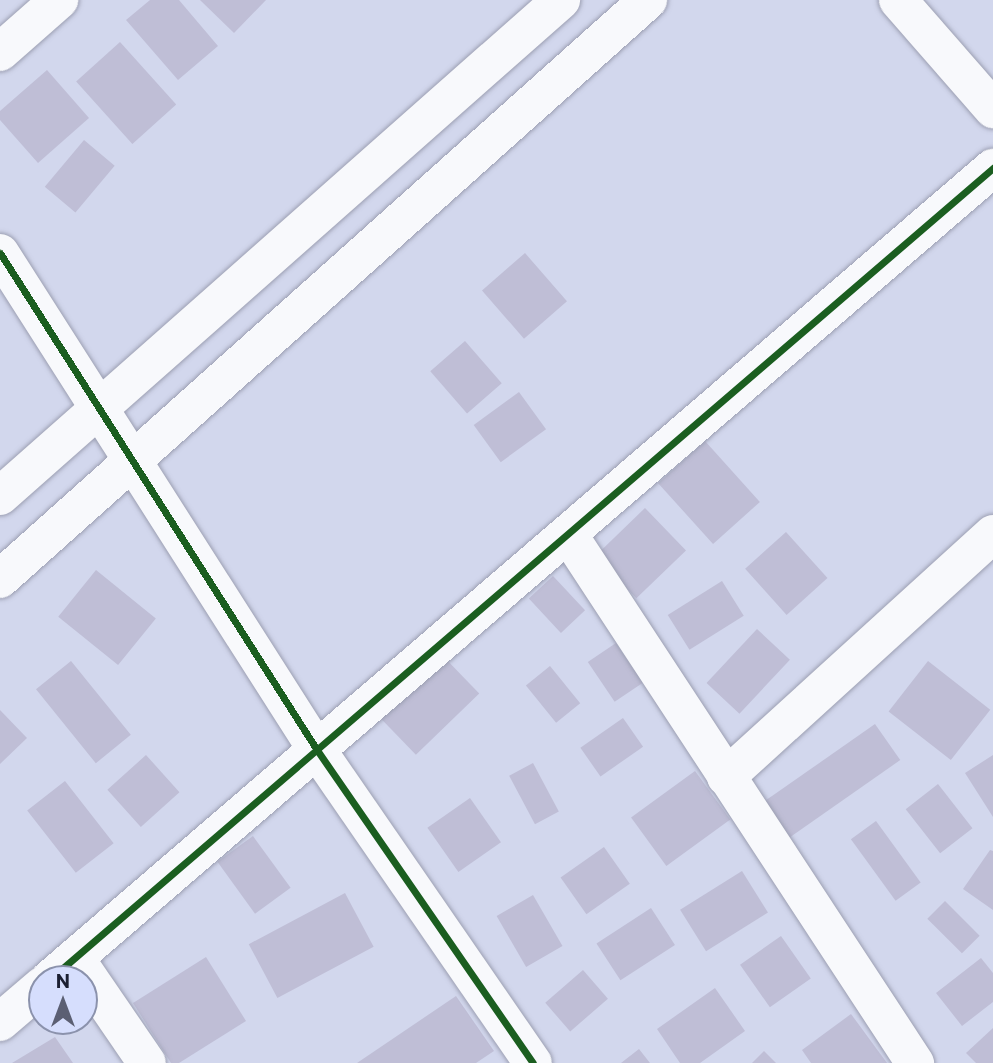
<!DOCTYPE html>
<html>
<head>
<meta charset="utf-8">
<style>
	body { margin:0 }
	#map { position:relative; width:993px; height:1063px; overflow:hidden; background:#d2d7ed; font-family:Commissioner,sans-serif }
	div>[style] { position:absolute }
	.building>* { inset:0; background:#bfbed6; transform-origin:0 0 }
	.roads { filter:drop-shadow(0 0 2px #9c9fb2) drop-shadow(0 0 2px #9c9fb2) }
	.minor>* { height:38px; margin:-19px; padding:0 19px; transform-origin:19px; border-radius:19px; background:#f8f9fc }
	.cycleway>* { height:7px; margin:-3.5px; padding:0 3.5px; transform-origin:3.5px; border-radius:3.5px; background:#1b5e20 }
	span { translate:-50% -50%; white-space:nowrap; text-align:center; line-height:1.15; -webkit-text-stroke:5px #d6defd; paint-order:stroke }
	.north { position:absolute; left:28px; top:965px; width:70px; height:70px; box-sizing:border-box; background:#d6defd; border:2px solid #8b92ac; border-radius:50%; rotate:0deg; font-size:19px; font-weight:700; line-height:28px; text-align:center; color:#1b1f32 }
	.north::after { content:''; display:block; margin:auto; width:24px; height:32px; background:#5b5f73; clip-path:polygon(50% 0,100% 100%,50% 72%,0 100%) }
</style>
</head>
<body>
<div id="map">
	<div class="building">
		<i style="clip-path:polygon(150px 0,179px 0,218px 46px,178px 80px,126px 20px)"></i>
		<i style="clip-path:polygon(200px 0,266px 0,234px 33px)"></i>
		<i style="left:120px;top:42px;width:84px;height:59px;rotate:48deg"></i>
		<i style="clip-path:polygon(47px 70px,89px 118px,38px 163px,0 120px,0 111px)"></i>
		<i style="left:84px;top:140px;width:40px;height:61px;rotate:40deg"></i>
		<i style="left:525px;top:253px;width:64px;height:57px;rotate:49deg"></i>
		<i style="left:465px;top:341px;width:56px;height:46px;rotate:49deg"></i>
		<i style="left:519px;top:392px;width:46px;height:56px;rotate:54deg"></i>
		<i style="left:705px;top:441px;width:82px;height:63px;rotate:48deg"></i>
		<i style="left:645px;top:508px;width:59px;height:69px;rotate:46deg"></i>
		<i style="left:786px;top:532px;width:62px;height:55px;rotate:48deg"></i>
		<i style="left:96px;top:570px;width:77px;height:60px;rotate:39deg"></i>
		<i style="left:553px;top:576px;width:47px;height:33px;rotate:47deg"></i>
		<i style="left:722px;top:581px;width:41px;height:64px;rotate:58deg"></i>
		<i style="left:757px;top:629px;width:45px;height:74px;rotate:43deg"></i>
		<i style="left:616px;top:643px;width:48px;height:34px;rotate:56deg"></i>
		<i style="left:441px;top:654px;width:55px;height:88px;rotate:46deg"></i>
		<i style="left:71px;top:661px;width:95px;height:45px;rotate:51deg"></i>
		<i style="left:928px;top:661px;width:79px;height:64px;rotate:38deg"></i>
		<i style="left:550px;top:666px;width:48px;height:31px;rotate:51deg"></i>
		<i style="clip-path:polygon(0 710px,27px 738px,0 764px)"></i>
		<i style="left:623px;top:718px;width:35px;height:52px;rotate:55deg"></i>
		<i style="left:875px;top:724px;width:44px;height:139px;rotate:55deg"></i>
		<i style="left:146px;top:755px;width:50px;height:52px;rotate:48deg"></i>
		<i style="clip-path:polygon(993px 755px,993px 817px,965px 773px)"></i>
		<i style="left:533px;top:763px;width:55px;height:27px;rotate:62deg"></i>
		<i style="left:695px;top:771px;width:60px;height:79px;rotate:54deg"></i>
		<i style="left:65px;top:781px;width:79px;height:48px;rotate:52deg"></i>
		<i style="left:938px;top:784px;width:56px;height:41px;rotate:52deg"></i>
		<i style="left:470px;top:798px;width:54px;height:52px;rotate:55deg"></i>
		<i style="left:876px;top:821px;width:76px;height:31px;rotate:54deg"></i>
		<i style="left:253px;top:836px;width:64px;height:44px;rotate:54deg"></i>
		<i style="left:604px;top:847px;width:45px;height:53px;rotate:55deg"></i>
		<i style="clip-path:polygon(990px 850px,993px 851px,993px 910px,963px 889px)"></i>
		<i style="left:742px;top:871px;width:49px;height:73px;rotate:58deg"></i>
		<i style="left:345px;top:893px;width:61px;height:109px;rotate:62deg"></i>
		<i style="left:533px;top:895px;width:59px;height:42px;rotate:60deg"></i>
		<i style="left:945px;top:901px;width:49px;height:25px;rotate:45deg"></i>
		<i style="left:651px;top:908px;width:44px;height:65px;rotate:57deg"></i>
		<i style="left:781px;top:936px;width:52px;height:50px;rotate:55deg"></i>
		<i style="clip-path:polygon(206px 957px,246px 1021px,179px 1063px,171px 1063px,133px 1003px)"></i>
		<i style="clip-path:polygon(981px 958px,993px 973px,993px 1002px,962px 1026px,936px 993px)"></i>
		<i style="left:583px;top:970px;width:38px;height:50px;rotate:49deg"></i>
		<i style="clip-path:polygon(715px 988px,745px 1031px,700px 1063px,680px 1063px,657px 1029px)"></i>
		<i style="clip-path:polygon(456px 996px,494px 1051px,476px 1063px,357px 1063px)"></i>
		<i style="clip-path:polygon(851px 1014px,887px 1063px,811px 1063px,802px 1050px)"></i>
		<i style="clip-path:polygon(993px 1028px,993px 1063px,976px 1063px,966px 1053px)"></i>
		<i style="clip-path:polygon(55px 1037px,73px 1063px,12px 1063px)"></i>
		<i style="clip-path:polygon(639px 1049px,650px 1063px,621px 1063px)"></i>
		<i style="clip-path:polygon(764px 1051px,776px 1063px,752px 1063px)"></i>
	</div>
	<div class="roads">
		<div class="minor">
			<i style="left:898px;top:0;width:145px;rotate:48.9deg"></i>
			<i style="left:0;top:52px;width:79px;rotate:-41.4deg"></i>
			<i style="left:0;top:253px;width:589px;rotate:57.47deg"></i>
			<i style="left:317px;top:750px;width:380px;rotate:55.4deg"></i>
			<i style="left:0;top:496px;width:749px;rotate:-41.48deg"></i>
			<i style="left:568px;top:534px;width:633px;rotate:56.74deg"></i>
			<i style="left:0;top:579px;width:869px;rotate:-41.78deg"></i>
			<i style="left:726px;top:777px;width:361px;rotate:-42.3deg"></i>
			<i style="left:75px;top:958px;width:127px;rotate:55.6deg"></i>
			<i style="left:50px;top:979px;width:1244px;rotate:-40.7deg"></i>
			<i style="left:0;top:1022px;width:55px;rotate:-40.6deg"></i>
		</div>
	</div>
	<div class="cycleway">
		<i style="left:0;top:253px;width:589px;rotate:57.47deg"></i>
		<i style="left:317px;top:750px;width:380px;rotate:55.4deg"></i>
		<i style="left:50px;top:979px;width:1244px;rotate:-40.7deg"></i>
	</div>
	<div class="north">N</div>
</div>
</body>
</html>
